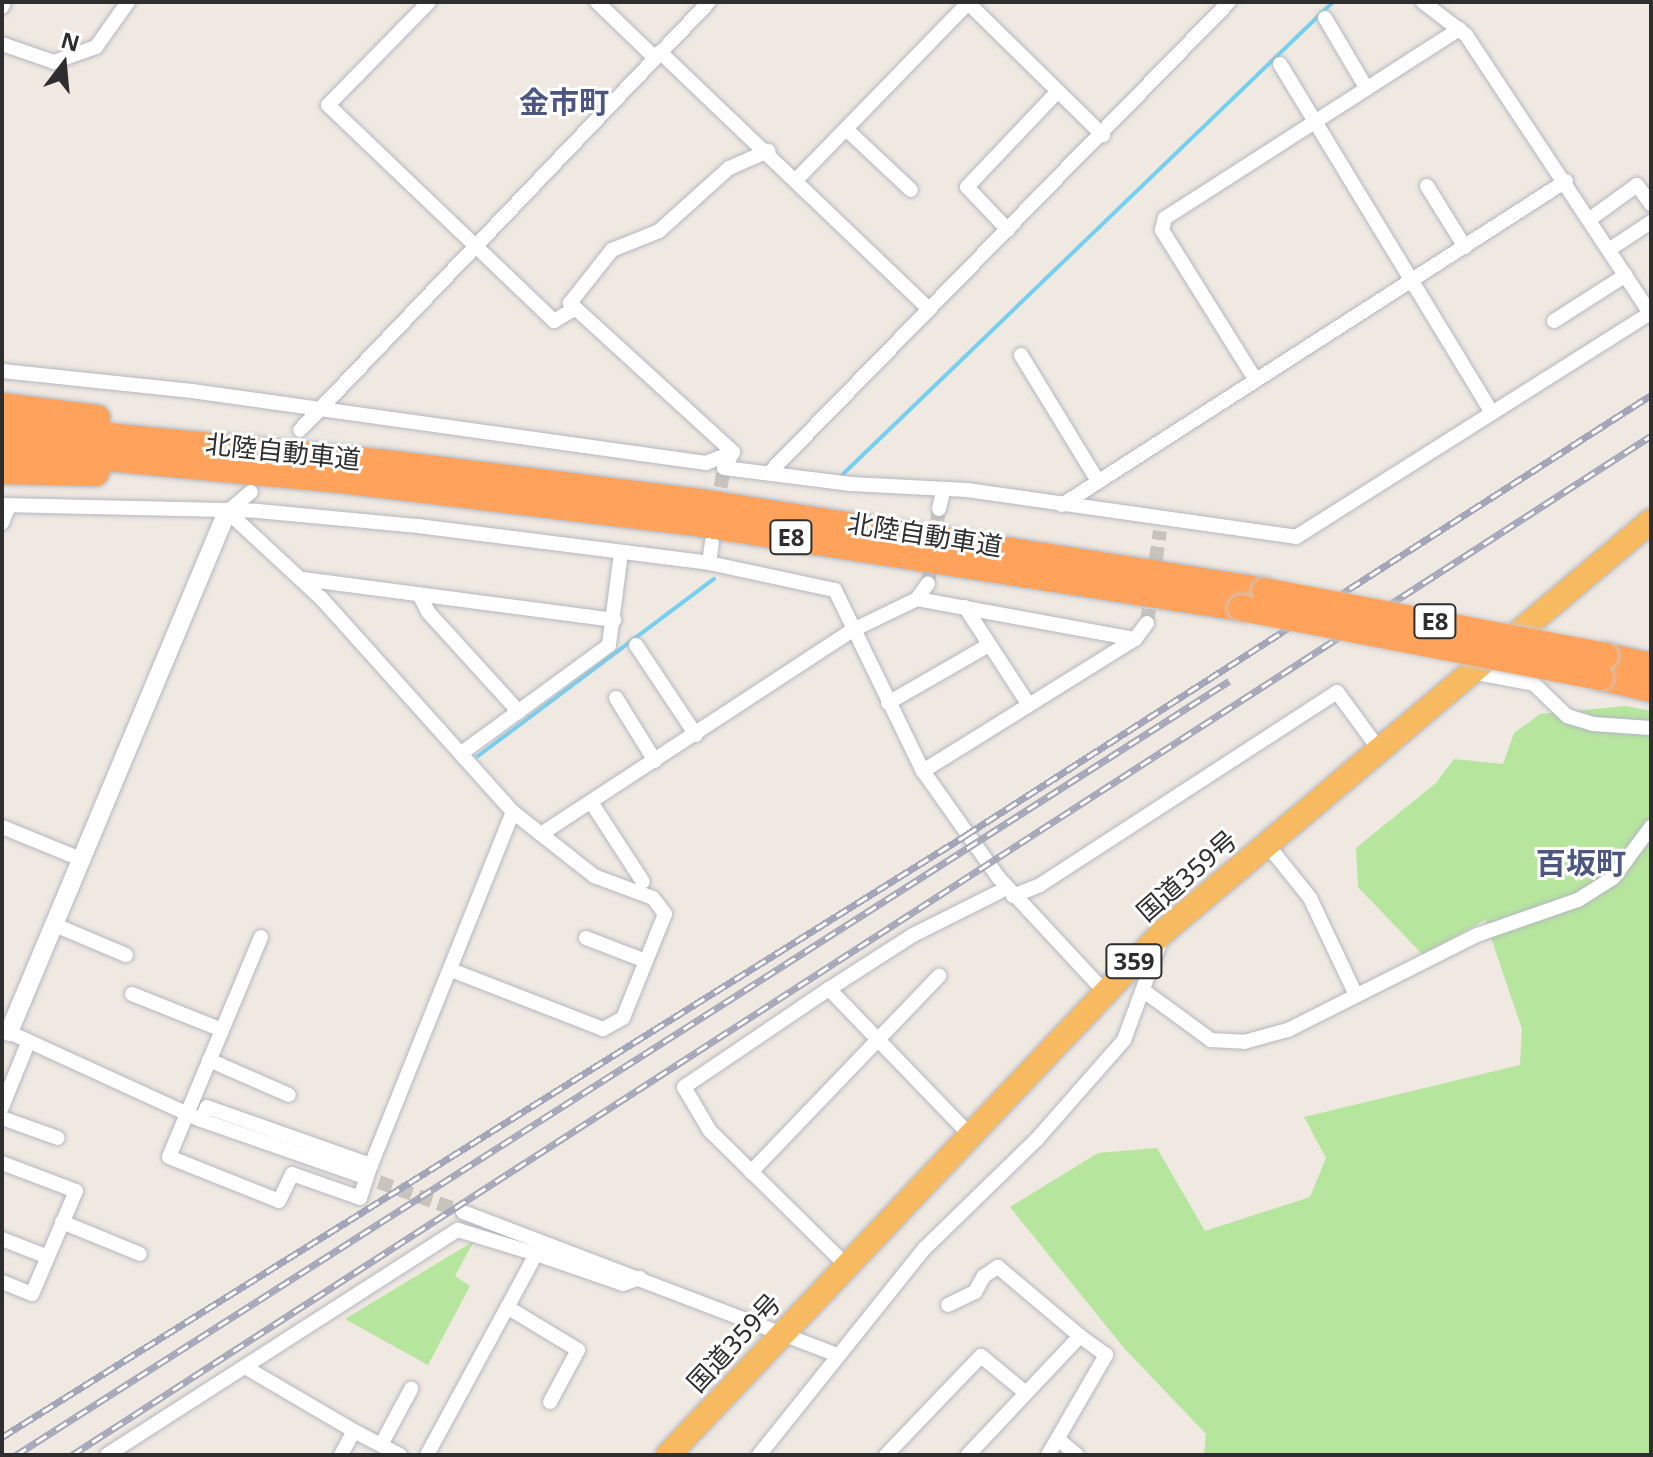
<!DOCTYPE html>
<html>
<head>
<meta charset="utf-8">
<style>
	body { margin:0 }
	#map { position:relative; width:1653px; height:1457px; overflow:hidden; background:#efe9e1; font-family:"Noto Sans","Noto Sans JP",sans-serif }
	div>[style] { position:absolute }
	.green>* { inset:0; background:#b6e59e }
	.stream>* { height:4px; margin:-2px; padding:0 2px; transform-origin:2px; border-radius:2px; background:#75cff0 }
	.minor-tunnel>* { height:14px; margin-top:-7px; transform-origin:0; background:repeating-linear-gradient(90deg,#c8c4bd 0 14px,transparent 0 21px) }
	.roads { filter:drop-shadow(0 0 2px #b4b7c1) drop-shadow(0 0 2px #b4b7c1) }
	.minor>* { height:14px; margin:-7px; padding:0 7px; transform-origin:7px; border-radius:7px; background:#fff }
	.tertiary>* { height:18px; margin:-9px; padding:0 9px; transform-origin:9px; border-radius:9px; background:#fff }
	.trunk>* { height:24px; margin:-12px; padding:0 12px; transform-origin:12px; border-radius:12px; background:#f8ba60 }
	.motorway>* { height:26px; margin:-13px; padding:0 13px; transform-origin:13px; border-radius:13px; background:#ffa35c }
	.rail>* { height:7px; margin-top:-3.5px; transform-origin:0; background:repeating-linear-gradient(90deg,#fff 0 12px,#a3a6b8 0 24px); box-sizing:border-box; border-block:2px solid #a3a6b8 }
	.bridges { filter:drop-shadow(0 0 2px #c9c9c9) drop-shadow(0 0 2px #c9c9c9) }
	.motorway-bridge>* { height:26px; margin:-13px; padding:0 13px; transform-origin:13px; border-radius:13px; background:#ffa35c }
	span { translate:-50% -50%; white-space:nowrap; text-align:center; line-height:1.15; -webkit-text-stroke:6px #fff; paint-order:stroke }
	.shield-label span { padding:2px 6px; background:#fff; border:2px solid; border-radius:6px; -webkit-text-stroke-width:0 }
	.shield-label { font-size:24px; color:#2e2e2e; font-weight:700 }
	.street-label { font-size:26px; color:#2e2e2e }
	.quarter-label { font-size:30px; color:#4d5680; font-weight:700 }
	.frame { position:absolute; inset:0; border:4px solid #2e2e2e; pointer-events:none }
	.north { position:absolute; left:24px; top:24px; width:80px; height:80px; -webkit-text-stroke:6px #fff; paint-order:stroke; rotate:16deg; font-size:22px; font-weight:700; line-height:32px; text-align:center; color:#2e2e2e }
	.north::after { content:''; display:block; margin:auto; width:28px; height:36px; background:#2e2e2e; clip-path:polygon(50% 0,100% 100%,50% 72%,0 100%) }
</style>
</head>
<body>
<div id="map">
	<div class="green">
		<i style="clip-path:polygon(1626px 706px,1651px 711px,1651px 1455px,1204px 1455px,1206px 1434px,1124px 1348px,1010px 1207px,1098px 1153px,1157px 1148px,1205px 1231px,1310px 1197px,1326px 1158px,1304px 1117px,1520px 1065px,1522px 1029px,1485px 920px,1423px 955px,1358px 887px,1356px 848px,1436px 783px,1454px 759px,1503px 764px,1514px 733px,1540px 714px)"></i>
		<i style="clip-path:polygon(474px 1241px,455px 1276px,470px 1286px,428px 1365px,345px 1319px)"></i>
	</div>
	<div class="stream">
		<i style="left:843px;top:474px;width:680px;rotate:-43.93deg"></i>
		<i style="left:478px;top:756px;width:295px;rotate:-36.9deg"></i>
	</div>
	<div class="minor-tunnel">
		<i style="left:717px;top:508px;width:41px;rotate:-80.1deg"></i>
		<i style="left:928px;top:583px;width:75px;rotate:-81.5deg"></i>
		<i style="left:1147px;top:623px;width:93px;rotate:-82deg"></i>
		<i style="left:359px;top:1175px;width:110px;rotate:19.6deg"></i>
	</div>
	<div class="roads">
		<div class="minor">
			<i style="left:429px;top:2px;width:144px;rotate:134.4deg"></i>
			<i style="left:328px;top:105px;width:313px;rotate:43.7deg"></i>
			<i style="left:554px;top:321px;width:23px;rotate:-31deg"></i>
			<i style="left:597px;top:2px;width:81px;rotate:44deg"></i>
			<i style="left:1423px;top:2px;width:54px;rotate:37.5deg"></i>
			<i style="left:1466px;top:35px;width:336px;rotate:56.5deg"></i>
			<i style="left:968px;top:3px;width:189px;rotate:44.4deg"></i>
			<i style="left:2px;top:7px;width:5px;rotate:-68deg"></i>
			<i style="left:1325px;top:18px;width:82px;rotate:59.4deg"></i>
			<i style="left:2px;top:44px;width:55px;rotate:19.1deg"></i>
			<i style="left:54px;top:62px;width:45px;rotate:-19.7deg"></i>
			<i style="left:96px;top:47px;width:55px;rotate:-54.6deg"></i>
			<i style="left:660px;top:52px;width:372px;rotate:43.7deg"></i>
			<i style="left:1280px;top:64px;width:407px;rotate:58.7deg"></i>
			<i style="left:846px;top:129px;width:89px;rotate:43.2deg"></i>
			<i style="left:797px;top:179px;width:247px;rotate:-45.8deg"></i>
			<i style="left:1427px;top:186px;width:72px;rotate:58.1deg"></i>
			<i style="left:1590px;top:219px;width:58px;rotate:-35.9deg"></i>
			<i style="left:1637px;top:185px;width:24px;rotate:54deg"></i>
			<i style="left:1008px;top:230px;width:59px;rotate:-133.6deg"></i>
			<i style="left:967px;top:187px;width:132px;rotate:-46.5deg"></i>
			<i style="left:1610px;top:249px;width:49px;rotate:-33.4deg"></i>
			<i style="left:1554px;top:321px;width:85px;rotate:-32.6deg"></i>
			<i style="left:1021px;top:355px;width:148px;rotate:58.6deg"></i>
			<i style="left:2px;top:371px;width:191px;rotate:6deg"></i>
			<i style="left:192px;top:391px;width:519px;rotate:7.97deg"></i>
			<i style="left:706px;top:463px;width:29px;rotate:-22deg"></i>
			<i style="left:1255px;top:379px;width:176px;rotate:-122deg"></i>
			<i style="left:1162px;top:230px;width:12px;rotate:-76deg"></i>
			<i style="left:1165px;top:218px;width:350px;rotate:-32.7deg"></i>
			<i style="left:300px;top:430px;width:592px;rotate:-46.3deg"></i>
			<i style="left:733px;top:452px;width:18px;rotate:119deg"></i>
			<i style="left:724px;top:468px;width:128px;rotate:7.2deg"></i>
			<i style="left:851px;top:484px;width:116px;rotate:3deg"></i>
			<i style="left:967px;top:490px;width:332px;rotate:8.1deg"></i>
			<i style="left:1296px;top:537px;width:419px;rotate:-32.3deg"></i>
			<i style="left:733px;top:452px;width:221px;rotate:-137.6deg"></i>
			<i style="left:570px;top:303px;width:68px;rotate:-51.6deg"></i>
			<i style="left:612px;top:250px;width:51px;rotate:-22deg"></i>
			<i style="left:659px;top:231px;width:94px;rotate:-42deg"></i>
			<i style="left:729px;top:168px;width:43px;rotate:-23.6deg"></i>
			<i style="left:771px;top:471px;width:656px;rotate:-45.68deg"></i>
			<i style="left:2px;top:505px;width:256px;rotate:1.3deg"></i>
			<i style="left:258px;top:511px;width:161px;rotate:5.4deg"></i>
			<i style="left:418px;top:526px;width:293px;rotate:7.2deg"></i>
			<i style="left:709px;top:563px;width:129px;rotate:12.1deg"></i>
			<i style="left:835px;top:590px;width:201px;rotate:64.1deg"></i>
			<i style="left:923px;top:771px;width:130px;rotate:54.7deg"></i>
			<i style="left:998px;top:877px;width:156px;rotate:47.1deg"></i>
			<i style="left:1062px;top:505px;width:599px;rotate:-32.74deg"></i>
			<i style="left:939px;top:509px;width:17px;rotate:-77deg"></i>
			<i style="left:227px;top:512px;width:31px;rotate:-40deg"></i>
			<i style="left:228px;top:512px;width:127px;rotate:42.8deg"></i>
			<i style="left:321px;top:598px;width:288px;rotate:48.1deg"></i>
			<i style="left:513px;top:812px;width:103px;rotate:38.3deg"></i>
			<i style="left:594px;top:876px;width:63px;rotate:20.4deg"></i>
			<i style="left:653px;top:898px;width:20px;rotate:53deg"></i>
			<i style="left:665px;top:914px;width:112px;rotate:112deg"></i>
			<i style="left:623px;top:1018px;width:23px;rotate:151deg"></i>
			<i style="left:603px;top:1029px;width:163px;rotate:-158.8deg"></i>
			<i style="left:2px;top:523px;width:18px;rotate:-68deg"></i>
			<i style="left:709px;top:563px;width:21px;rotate:-82deg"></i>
			<i style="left:303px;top:579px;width:314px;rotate:7.5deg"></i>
			<i style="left:420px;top:596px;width:18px;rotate:63deg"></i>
			<i style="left:428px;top:612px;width:135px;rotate:47.7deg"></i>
			<i style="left:917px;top:599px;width:222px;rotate:10.4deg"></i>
			<i style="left:965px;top:607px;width:117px;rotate:56.9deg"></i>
			<i style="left:636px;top:645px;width:108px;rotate:56.3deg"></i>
			<i style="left:1471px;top:672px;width:64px;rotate:10.8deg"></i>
			<i style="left:1534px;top:684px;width:46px;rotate:44.1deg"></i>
			<i style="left:1567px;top:716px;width:27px;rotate:17deg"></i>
			<i style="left:1593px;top:724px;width:58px;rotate:3.9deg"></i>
			<i style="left:616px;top:698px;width:74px;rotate:58.2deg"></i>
			<i style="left:888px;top:703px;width:116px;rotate:-29.9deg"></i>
			<i style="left:463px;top:752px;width:181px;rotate:-36.2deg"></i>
			<i style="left:609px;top:645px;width:94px;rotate:-82.6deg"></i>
			<i style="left:923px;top:771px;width:250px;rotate:-31.9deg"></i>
			<i style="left:1135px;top:639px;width:20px;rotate:-53deg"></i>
			<i style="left:591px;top:802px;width:95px;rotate:57deg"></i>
			<i style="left:2px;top:827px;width:87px;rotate:22.2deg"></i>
			<i style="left:541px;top:834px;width:373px;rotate:-33.2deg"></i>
			<i style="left:853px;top:630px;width:71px;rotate:-25.8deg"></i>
			<i style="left:917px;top:599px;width:19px;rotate:-55deg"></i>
			<i style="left:1266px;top:843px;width:70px;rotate:51.3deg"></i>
			<i style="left:1310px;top:898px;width:107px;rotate:64.6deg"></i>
			<i style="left:1013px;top:896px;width:29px;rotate:-22deg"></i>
			<i style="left:1040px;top:885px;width:354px;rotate:-33deg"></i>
			<i style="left:1337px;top:692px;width:69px;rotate:53.8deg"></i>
			<i style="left:55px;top:925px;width:77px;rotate:22.9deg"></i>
			<i style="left:261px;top:937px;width:238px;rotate:112.7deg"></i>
			<i style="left:169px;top:1157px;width:118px;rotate:21.8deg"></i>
			<i style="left:279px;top:1201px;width:30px;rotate:-64deg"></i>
			<i style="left:292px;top:1174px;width:72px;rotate:19.4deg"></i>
			<i style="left:360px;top:1198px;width:35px;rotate:-72deg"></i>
			<i style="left:586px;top:938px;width:64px;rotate:21deg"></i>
			<i style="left:829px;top:989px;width:100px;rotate:-32.7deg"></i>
			<i style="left:913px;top:935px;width:105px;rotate:-26.6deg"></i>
			<i style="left:1144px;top:991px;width:83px;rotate:36.2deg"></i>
			<i style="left:1211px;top:1040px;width:33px;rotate:3deg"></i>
			<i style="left:1244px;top:1042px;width:46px;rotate:-15.3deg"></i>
			<i style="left:1288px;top:1030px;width:212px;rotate:-26.7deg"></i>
			<i style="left:1477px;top:935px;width:107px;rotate:-19.1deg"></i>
			<i style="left:1578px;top:900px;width:41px;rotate:-32.2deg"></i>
			<i style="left:1613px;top:878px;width:64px;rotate:-53.3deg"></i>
			<i style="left:132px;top:994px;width:97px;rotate:21.8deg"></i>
			<i style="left:2px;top:1029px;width:219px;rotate:24.6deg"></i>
			<i style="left:201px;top:1120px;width:167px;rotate:19.2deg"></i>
			<i style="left:209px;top:1060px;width:87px;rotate:23.6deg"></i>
			<i style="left:2px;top:1107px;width:69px;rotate:-67.9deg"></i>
			<i style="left:2px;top:1118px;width:59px;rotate:19.7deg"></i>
			<i style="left:201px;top:1120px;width:14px;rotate:-65deg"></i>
			<i style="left:207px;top:1107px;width:174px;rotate:19.5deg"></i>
			<i style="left:371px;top:1165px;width:380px;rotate:-68.1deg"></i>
			<i style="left:2px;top:1163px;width:79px;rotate:20.7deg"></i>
			<i style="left:76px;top:1191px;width:112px;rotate:113.1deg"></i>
			<i style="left:32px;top:1294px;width:32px;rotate:-158deg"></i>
			<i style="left:751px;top:1172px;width:272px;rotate:-46.2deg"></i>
			<i style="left:463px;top:1212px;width:400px;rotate:20.9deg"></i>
			<i style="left:62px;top:1222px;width:84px;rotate:22.3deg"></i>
			<i style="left:2px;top:1239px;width:49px;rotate:21.4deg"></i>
			<i style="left:846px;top:1265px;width:191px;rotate:-135.4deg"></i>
			<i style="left:710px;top:1131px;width:51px;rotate:-120.6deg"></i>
			<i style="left:684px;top:1087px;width:175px;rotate:-34.1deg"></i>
			<i style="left:829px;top:989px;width:202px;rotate:46deg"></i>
			<i style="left:948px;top:1305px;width:30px;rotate:-26deg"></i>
			<i style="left:975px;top:1292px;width:18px;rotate:-61deg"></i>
			<i style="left:984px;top:1276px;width:17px;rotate:-33deg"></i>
			<i style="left:998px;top:1267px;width:107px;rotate:40.1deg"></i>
			<i style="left:1080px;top:1336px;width:163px;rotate:133.3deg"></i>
			<i style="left:507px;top:1307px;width:83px;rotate:31.2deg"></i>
			<i style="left:578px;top:1350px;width:59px;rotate:118.3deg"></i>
			<i style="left:245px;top:1367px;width:126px;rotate:30.4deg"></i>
			<i style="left:1059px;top:1440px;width:23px;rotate:40deg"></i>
			<i style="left:381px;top:1445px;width:64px;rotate:-61.8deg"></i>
			<i style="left:107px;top:1455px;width:417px;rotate:-32.7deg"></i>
			<i style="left:458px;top:1230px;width:82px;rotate:17.1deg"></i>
			<i style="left:341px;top:1455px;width:27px;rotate:-62deg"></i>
			<i style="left:354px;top:1431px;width:52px;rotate:27.6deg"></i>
			<i style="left:427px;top:1455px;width:229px;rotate:-61.5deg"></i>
			<i style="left:536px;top:1254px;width:92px;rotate:19deg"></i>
			<i style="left:623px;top:1284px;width:18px;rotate:-19deg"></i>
			<i style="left:759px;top:1455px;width:265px;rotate:-51.3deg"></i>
			<i style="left:925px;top:1248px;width:156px;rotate:-44.2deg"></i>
			<i style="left:1037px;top:1139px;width:132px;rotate:-48.7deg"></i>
			<i style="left:1124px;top:1040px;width:107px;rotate:-69.7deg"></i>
			<i style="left:886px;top:1455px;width:137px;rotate:-46.2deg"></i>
			<i style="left:981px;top:1356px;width:58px;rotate:39.4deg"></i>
			<i style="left:1048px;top:1455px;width:116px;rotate:-59.9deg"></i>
			<i style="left:1106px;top:1355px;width:32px;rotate:-144deg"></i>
		</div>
		<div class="tertiary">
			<i style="left:9px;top:1032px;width:564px;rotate:-67.26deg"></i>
		</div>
		<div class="trunk">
			<i style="left:668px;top:1455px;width:720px;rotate:-46.58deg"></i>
			<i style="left:1163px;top:932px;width:638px;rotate:-40.1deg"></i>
		</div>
		<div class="motorway">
			<i style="left:2px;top:406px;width:96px;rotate:7.2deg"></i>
			<i style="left:2px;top:426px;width:378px;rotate:5.5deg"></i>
			<i style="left:378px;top:462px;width:331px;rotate:7.1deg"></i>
			<i style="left:706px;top:503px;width:566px;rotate:8.95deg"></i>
			<i style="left:2px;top:448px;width:340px;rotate:5.4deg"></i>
			<i style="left:340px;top:480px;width:365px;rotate:6.9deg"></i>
			<i style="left:702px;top:524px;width:546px;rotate:8.86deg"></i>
			<i style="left:2px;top:471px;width:94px;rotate:1.2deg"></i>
			<i style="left:1605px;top:656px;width:47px;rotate:12.3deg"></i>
			<i style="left:1600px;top:677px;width:52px;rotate:13.2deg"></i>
		</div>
	</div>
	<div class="rail">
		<i style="left:2px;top:1437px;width:1137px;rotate:-31.98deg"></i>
		<i style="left:966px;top:835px;width:814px;rotate:-32.71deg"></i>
		<i style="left:16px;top:1455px;width:1439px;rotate:-32.54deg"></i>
		<i style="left:72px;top:1455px;width:1879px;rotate:-32.84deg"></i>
	</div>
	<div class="bridges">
		<div class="motorway-bridge">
			<i style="left:1265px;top:591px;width:346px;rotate:10.8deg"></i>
			<i style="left:1241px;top:608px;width:366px;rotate:10.9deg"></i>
		</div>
	</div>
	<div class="shield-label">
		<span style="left:791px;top:537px">E8</span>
		<span style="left:1435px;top:621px">E8</span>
		<span style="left:1134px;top:961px">359</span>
	</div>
	<div class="street-label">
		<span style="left:283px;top:452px;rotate:6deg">北陸自動車道</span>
		<span style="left:925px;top:535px;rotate:9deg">北陸自動車道</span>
		<span style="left:1187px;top:876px;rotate:-41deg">国道359号</span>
		<span style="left:734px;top:1343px;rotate:-47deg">国道359号</span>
	</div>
	<div class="quarter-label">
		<span style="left:564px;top:102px">金市町</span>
		<span style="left:1581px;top:863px">百坂町</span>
	</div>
	<div class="frame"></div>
	<div class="north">N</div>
</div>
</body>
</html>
